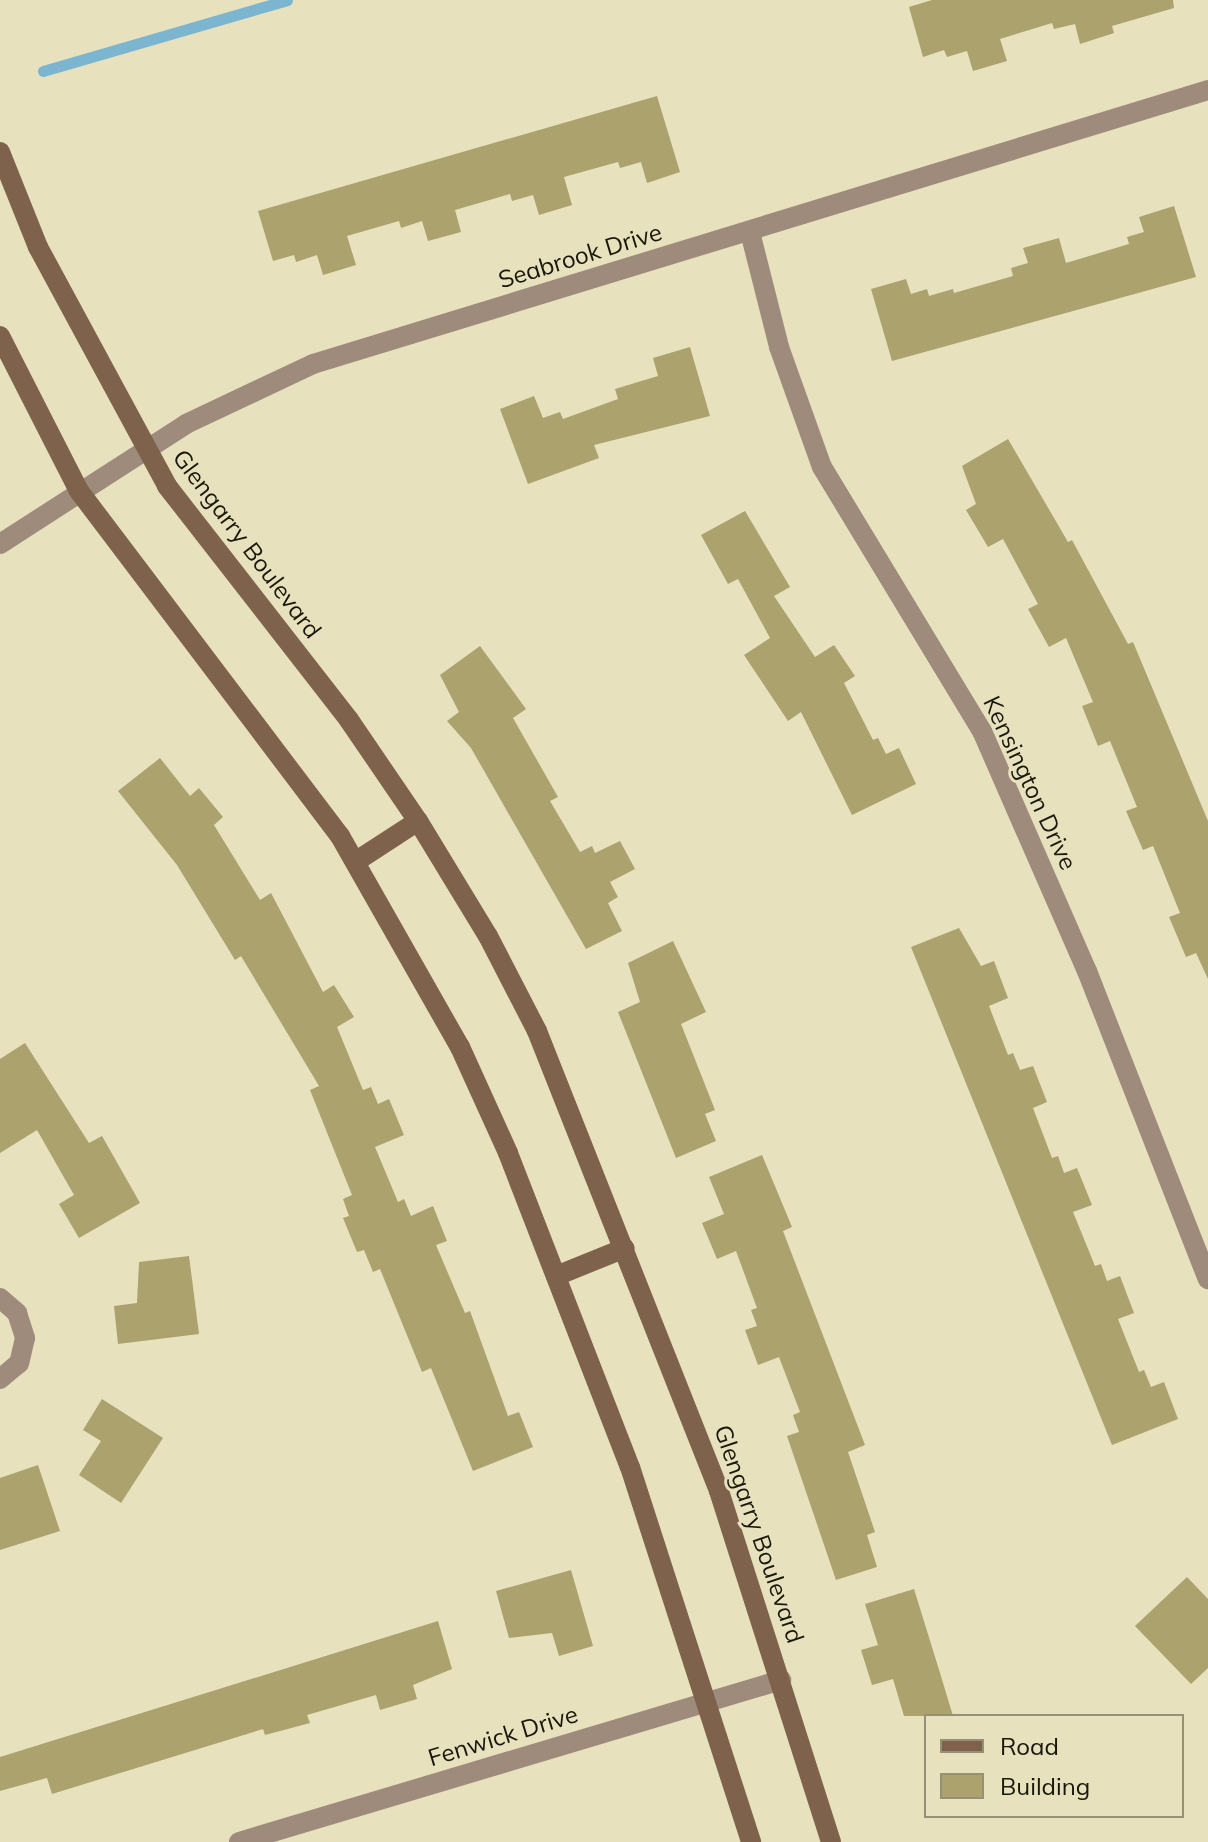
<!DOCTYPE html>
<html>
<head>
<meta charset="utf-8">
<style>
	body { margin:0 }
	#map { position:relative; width:1208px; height:1842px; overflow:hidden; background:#e7e1be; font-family:Mulish,sans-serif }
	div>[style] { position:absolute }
	.stream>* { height:11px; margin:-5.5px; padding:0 5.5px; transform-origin:5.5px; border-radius:5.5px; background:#7bb5d0 }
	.building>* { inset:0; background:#aba26d }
	.street>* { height:20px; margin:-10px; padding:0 10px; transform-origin:10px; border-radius:10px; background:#9f8b7c }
	.secondary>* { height:20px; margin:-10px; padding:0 10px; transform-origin:10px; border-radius:10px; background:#7e624c }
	span { translate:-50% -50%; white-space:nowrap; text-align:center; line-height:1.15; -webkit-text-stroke:6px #e7e1be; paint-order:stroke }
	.street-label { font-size:24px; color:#19170a }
	.legend { position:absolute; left:924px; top:1714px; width:260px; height:104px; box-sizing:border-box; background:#e7e1be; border:2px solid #959076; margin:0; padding:10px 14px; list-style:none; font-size:24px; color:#19170a }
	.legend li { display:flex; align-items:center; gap:16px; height:40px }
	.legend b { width:40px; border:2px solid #959076 }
</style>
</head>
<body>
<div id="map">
	<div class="stream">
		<i style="left:43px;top:71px;width:254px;rotate:-16.2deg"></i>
	</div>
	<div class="building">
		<i style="clip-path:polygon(932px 0,1173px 0,1174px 8px,1112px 26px,1114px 33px,1080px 44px,1075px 24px,1054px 29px,1052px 23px,1000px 39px,1007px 61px,973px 71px,967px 51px,947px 57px,944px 50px,923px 57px,909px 7px)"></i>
		<i style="clip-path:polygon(657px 96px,680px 172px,647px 183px,641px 162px,620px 168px,618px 162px,564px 177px,572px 205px,539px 215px,533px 195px,512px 201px,510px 194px,455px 210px,461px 232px,428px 241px,422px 221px,401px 228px,399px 221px,347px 236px,356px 265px,323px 275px,317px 255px,296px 262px,294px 255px,273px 261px,258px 211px)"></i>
		<i style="clip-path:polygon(1174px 206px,1196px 277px,892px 361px,871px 289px,906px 279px,911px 294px,927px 289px,929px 296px,953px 289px,954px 293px,1013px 276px,1011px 268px,1028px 263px,1023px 248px,1059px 238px,1066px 263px,1129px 244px,1127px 237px,1144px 232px,1139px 217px)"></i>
		<i style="clip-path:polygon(690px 347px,710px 416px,594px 445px,599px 458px,528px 484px,500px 409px,534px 396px,543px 418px,560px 412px,563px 419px,618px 399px,615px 389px,658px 376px,653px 358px)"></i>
		<i style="clip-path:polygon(1008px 439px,1068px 542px,1072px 540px,1128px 644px,1133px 642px,1208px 821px,1208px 979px,1196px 953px,1186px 957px,1169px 917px,1180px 913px,1153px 846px,1143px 850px,1126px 811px,1137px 807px,1110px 741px,1098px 746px,1082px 706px,1093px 702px,1066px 638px,1049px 647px,1028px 609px,1038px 604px,1003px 539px,988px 547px,966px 510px,976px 504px,962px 466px)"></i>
		<i style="clip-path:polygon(745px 511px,790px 587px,774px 596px,815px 657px,834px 645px,855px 676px,844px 683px,873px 740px,878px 738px,886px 754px,899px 748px,916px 784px,852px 815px,801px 712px,788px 721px,744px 655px,770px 638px,738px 579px,728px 584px,701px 535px)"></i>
		<i style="clip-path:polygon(480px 646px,526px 709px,513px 718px,558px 797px,550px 801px,580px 852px,592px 846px,595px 853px,620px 841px,635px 869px,610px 882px,618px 897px,608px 903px,622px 931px,586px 949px,471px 748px,447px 721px,459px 712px,440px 675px)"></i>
		<i style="clip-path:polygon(160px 758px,190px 796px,199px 788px,223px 817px,214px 825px,260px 900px,271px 893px,323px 992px,334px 985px,354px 1017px,337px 1027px,363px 1090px,371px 1087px,378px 1104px,389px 1099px,404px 1135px,375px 1147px,398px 1202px,404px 1199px,411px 1216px,433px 1206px,447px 1241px,436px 1245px,465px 1313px,470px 1311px,508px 1416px,519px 1412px,533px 1447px,473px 1471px,431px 1368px,422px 1372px,380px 1269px,373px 1272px,364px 1250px,357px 1252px,343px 1218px,349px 1216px,343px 1199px,352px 1195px,310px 1090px,319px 1086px,241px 956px,235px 960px,177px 865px,118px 791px)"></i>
		<i style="clip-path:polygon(959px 928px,981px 966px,994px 961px,1008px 998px,989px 1006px,1008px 1055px,1013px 1053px,1020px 1070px,1033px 1066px,1047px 1102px,1033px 1108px,1052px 1158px,1058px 1156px,1064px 1173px,1077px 1168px,1092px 1205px,1073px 1212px,1095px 1266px,1101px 1264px,1107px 1281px,1120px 1276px,1134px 1313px,1118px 1319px,1139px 1372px,1144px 1370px,1151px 1387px,1164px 1382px,1178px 1419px,1112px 1445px,911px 947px)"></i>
		<i style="clip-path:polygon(673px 941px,706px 1012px,681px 1024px,715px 1110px,705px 1114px,716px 1141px,676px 1158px,618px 1012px,640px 1002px,628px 963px)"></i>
		<i style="clip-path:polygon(25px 1043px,89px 1143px,102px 1136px,140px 1203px,79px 1238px,59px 1204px,74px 1195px,37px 1130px,0 1153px,0 1059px)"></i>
		<i style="clip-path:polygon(762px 1155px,792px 1227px,783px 1231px,865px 1445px,848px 1452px,875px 1532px,867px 1535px,877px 1567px,836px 1580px,787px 1436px,799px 1432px,793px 1415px,800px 1412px,779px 1357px,758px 1365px,745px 1330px,757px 1326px,751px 1310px,757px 1308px,736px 1251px,717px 1259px,702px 1223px,724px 1214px,709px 1177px)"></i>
		<i style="clip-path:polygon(189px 1256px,199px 1334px,118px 1344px,114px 1306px,137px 1303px,139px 1262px)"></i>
		<i style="clip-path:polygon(102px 1399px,163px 1438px,121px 1503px,79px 1475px,101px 1441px,83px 1430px)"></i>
		<i style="clip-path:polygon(38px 1465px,60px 1531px,0 1550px,0 1478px)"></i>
		<i style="clip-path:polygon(571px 1570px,593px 1646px,559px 1656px,552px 1633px,509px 1638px,496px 1591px)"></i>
		<i style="clip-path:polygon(1187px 1577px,1208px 1599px,1208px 1668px,1191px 1684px,1135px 1626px)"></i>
		<i style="clip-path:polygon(914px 1589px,940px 1673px,953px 1716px,904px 1716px,893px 1679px,872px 1685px,861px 1650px,878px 1645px,865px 1604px)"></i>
		<i style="clip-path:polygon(438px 1621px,452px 1669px,413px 1685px,417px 1699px,380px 1710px,376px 1695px,307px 1715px,310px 1723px,265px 1735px,263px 1729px,52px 1794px,47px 1778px,0 1791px,0 1757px)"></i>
	</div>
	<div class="street">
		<i style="left:750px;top:232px;width:119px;rotate:75.8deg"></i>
		<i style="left:779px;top:347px;width:127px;rotate:70.3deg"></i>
		<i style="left:822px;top:467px;width:309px;rotate:58.8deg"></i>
		<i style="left:982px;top:731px;width:262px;rotate:66.4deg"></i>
		<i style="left:1087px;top:971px;width:331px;rotate:68.6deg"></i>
		<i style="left:0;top:544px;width:221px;rotate:-32.8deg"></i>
		<i style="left:186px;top:424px;width:140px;rotate:-25.3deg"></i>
		<i style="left:313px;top:364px;width:936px;rotate:-17.02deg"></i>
		<i style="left:0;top:1298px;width:23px;rotate:41deg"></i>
		<i style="left:17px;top:1313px;width:26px;rotate:72deg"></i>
		<i style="left:25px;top:1338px;width:26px;rotate:103deg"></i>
		<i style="left:19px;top:1363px;width:25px;rotate:140deg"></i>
		<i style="left:239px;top:1842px;width:566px;rotate:-16.64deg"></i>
	</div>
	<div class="secondary">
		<i style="left:0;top:152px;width:102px;rotate:68.2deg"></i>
		<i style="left:38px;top:247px;width:272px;rotate:61.6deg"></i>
		<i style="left:167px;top:486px;width:296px;rotate:52.1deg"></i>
		<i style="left:349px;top:720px;width:122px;rotate:55.7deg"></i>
		<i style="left:418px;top:821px;width:135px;rotate:58.7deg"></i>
		<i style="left:488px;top:936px;width:107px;rotate:62.7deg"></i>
		<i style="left:537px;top:1031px;width:495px;rotate:68.4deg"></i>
		<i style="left:719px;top:1491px;width:368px;rotate:72.3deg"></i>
		<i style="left:0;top:336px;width:174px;rotate:63deg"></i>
		<i style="left:79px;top:491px;width:433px;rotate:52.9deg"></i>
		<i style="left:340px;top:836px;width:243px;rotate:60.4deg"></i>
		<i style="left:460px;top:1047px;width:116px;rotate:65.6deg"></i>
		<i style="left:508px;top:1153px;width:337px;rotate:68.8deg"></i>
		<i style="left:630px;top:1467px;width:394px;rotate:72.1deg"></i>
		<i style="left:355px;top:862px;width:75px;rotate:-33.1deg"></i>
		<i style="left:556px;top:1276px;width:74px;rotate:-22.1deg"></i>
	</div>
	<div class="street-label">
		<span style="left:580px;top:256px;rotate:-17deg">Seabrook Drive</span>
		<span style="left:247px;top:544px;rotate:53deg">Glengarry Boulevard</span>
		<span style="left:1030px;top:783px;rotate:65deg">Kensington Drive</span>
		<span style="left:759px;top:1534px;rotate:71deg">Glengarry Boulevard</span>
		<span style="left:503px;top:1736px;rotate:-17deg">Fenwick Drive</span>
	</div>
	<ul class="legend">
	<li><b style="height:10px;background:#7e624c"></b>Road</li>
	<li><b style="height:22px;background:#aba26d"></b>Building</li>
	</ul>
</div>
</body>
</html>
